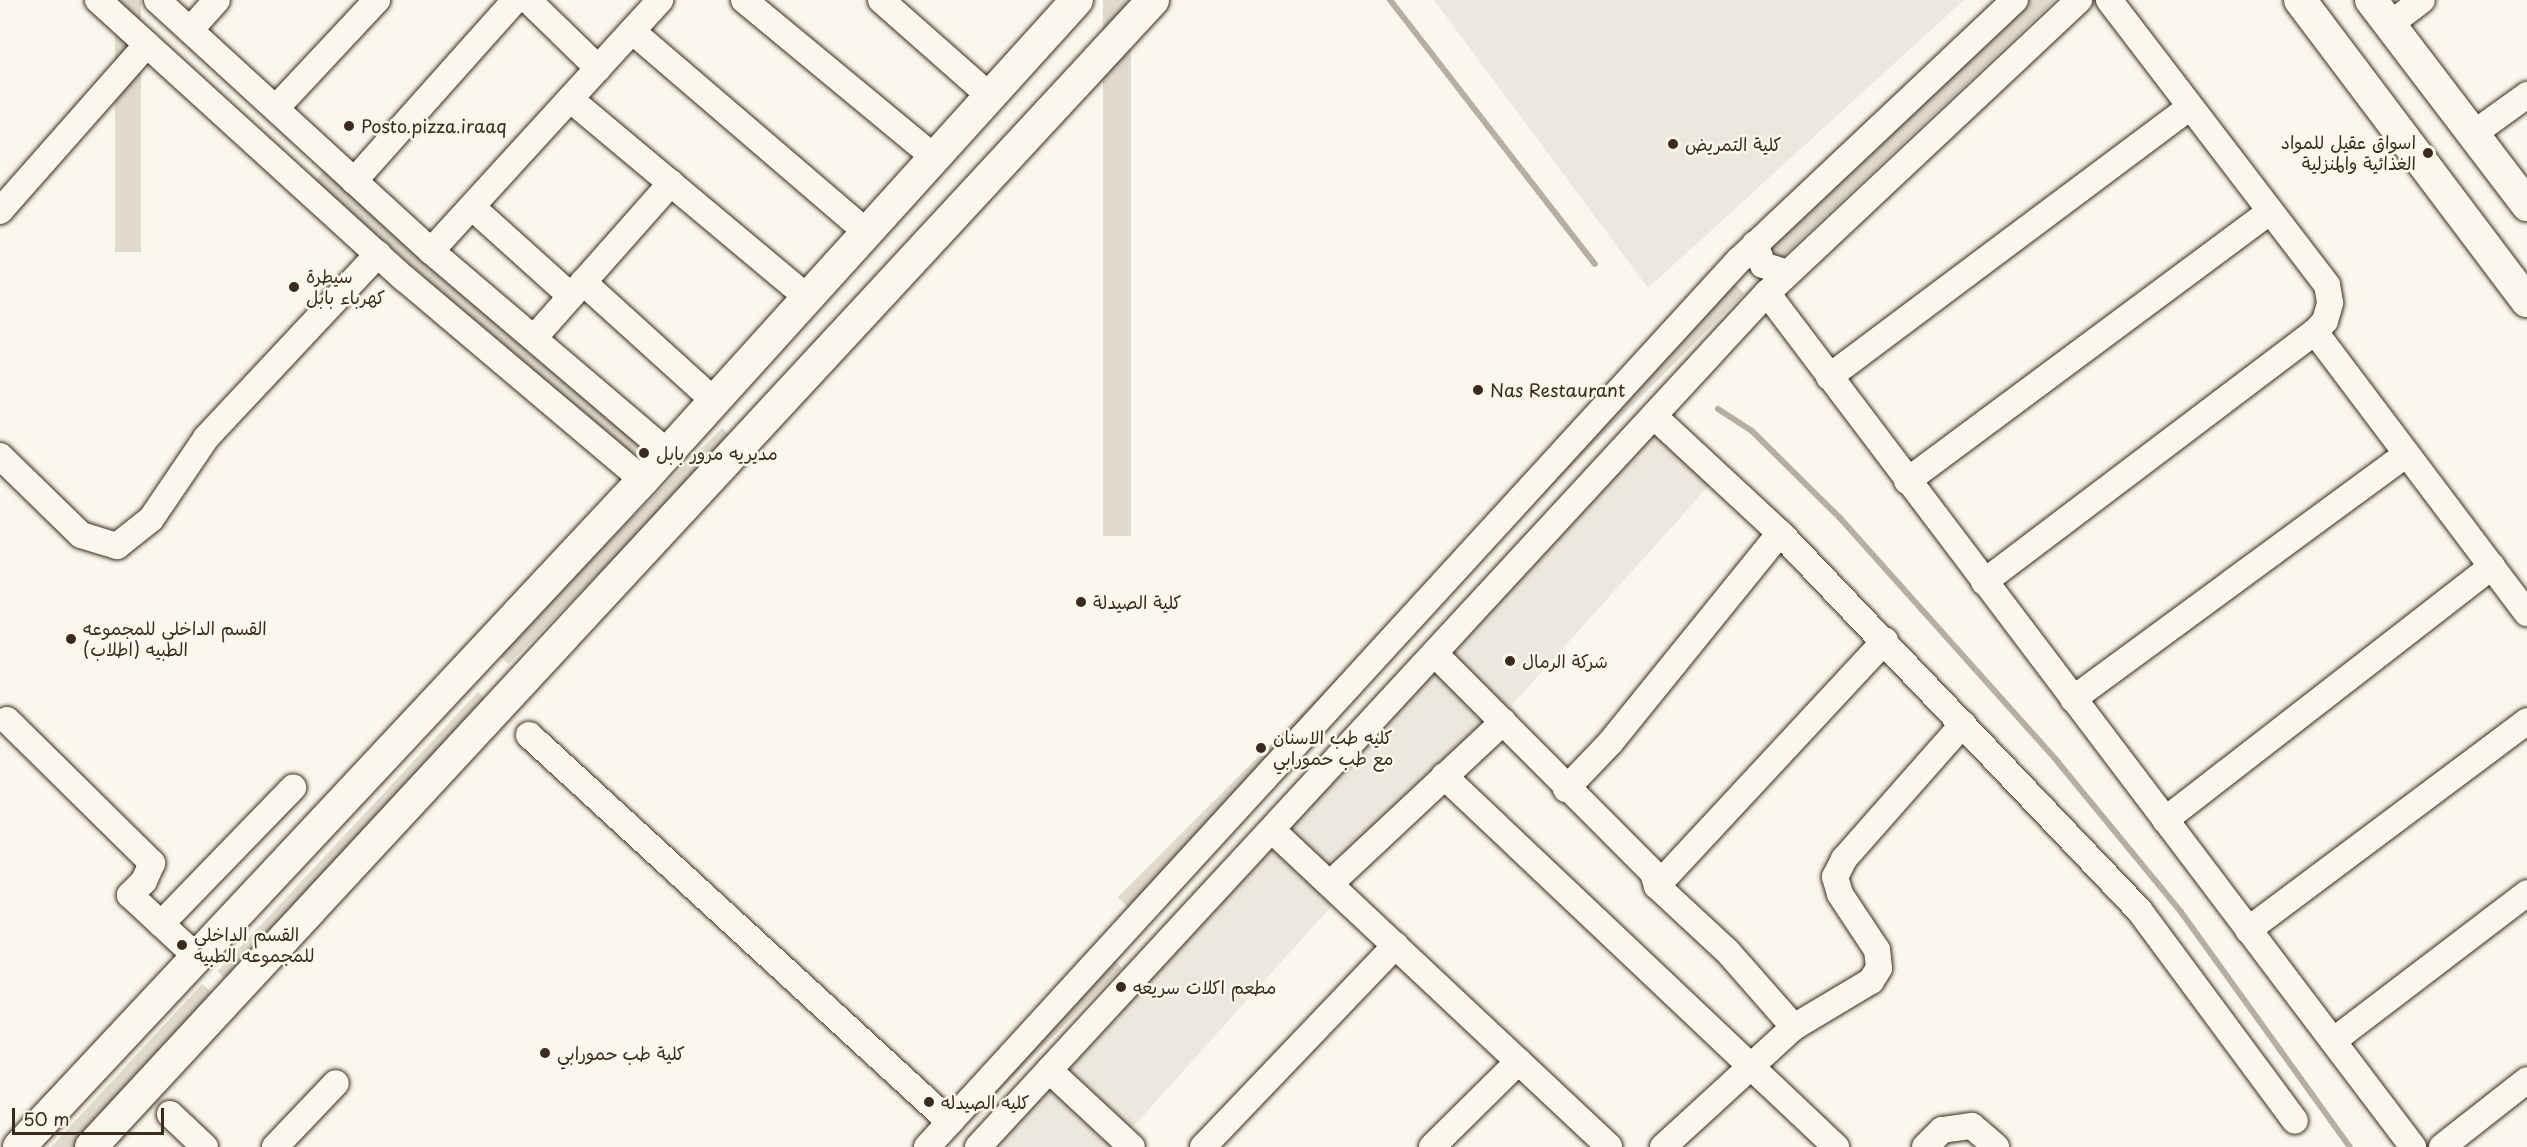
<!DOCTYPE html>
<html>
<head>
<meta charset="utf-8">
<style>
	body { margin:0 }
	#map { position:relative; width:2527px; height:1147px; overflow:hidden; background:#fbf7ec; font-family:"Playpen Sans","Playpen Sans Arabic",sans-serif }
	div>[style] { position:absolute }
	.built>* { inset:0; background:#ede8dd }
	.green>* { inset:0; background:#dfd9ce; transform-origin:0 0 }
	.stream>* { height:6px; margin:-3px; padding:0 3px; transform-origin:3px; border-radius:3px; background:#b6aea2 }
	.roads { filter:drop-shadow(0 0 2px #3b2a1e) drop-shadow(0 0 2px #3b2a1e) }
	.minor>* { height:26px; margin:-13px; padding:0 13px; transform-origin:13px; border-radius:13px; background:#fbf7ec }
	.major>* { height:32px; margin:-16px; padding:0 16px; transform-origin:16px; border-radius:16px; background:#fbf7ec }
	.dots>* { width:16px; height:16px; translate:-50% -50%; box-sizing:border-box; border:3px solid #fbf7ec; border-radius:50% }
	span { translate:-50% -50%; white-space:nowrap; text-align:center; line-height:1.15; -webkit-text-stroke:5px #fbf7ec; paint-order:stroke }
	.poi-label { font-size:18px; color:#3b2a1e }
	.left { translate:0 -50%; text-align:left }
	.right { translate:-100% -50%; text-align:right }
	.scale { position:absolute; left:12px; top:1108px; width:152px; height:27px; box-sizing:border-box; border:3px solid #3b2a1e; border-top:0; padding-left:8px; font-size:18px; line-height:21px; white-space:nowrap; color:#3b2a1e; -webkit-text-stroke:4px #fbf7ec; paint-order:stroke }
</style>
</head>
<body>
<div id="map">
	<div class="built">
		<i style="clip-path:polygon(1434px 0,1964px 0,1648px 288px)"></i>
		<i style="clip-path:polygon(1653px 429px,1714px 480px,1115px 1147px,993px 1147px)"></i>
	</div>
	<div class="green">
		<i style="left:115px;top:0;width:26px;height:252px"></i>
		<i style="left:1103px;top:0;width:28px;height:536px"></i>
		<i style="clip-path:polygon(2029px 0,2055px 0,1777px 262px,1764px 245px)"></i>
		<i style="left:327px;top:167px;width:425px;height:19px;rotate:41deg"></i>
		<i style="left:1733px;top:282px;width:16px;height:870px;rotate:45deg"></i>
		<i style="left:722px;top:428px;width:16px;height:318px;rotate:45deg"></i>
		<i style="left:478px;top:692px;width:16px;height:382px;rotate:43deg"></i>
		<i style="left:1112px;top:958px;width:14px;height:258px;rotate:45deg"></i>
		<i style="clip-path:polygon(202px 984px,216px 996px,78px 1147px,51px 1147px)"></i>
	</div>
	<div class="stream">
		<i style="left:1390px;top:0;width:334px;rotate:52.2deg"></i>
		<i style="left:1718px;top:409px;width:40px;rotate:32.9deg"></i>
		<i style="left:1752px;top:431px;width:124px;rotate:44.7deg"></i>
		<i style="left:1840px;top:518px;width:326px;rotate:48.2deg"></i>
		<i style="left:2057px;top:761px;width:195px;rotate:50.6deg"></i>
		<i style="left:2181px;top:912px;width:289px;rotate:54.3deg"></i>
	</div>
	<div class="roads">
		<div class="minor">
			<i style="left:98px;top:0;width:415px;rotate:42.3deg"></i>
			<i style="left:405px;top:279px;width:312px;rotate:40.2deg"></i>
			<i style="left:157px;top:0;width:372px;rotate:42.5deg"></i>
			<i style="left:431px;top:251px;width:310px;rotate:40.4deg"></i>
			<i style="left:528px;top:0;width:98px;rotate:44.2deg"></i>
			<i style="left:744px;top:0;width:246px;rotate:39.6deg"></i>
			<i style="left:881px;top:0;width:145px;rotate:41.4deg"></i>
			<i style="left:2389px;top:25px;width:41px;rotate:-37.1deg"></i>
			<i style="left:190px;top:30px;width:40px;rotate:-48deg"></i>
			<i style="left:632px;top:31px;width:307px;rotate:40.6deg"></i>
			<i style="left:570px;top:99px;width:307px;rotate:39.9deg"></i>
			<i style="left:276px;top:108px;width:148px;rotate:-46.9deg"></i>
			<i style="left:2473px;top:134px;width:67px;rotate:-35.8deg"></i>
			<i style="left:354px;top:181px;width:242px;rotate:-48.3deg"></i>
			<i style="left:472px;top:207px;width:133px;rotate:42deg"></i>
			<i style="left:0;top:211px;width:222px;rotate:-48.6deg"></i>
			<i style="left:1755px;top:244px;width:22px;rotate:69deg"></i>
			<i style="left:1763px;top:265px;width:26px;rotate:18deg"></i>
			<i style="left:431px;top:251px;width:340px;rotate:-47.6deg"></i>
			<i style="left:583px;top:282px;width:176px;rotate:42.2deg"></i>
			<i style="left:1767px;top:293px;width:1071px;rotate:52.89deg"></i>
			<i style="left:2315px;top:332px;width:352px;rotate:53deg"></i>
			<i style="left:534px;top:338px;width:207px;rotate:-48.5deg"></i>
			<i style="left:1829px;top:377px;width:449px;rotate:-36.8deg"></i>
			<i style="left:1655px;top:417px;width:171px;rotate:42.9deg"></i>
			<i style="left:1780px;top:533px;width:521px;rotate:46.4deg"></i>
			<i style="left:2139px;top:910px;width:262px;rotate:53.5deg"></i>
			<i style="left:0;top:456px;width:113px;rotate:44.3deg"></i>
			<i style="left:81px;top:535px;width:38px;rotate:17deg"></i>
			<i style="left:117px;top:546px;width:43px;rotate:-38.5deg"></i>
			<i style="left:151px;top:519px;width:98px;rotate:-55.8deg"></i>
			<i style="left:206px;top:438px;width:252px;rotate:-46.9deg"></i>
			<i style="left:1907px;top:481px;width:451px;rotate:-36.6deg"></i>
			<i style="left:1984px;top:582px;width:415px;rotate:-37.1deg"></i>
			<i style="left:2315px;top:332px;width:15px;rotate:-48deg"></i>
			<i style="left:2325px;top:321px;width:19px;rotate:-74deg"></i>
			<i style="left:2330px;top:303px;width:18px;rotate:-99deg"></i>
			<i style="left:2327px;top:285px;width:359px;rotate:-127.4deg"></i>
			<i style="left:1436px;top:655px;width:308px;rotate:45.1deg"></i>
			<i style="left:1653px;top:873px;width:14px;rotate:73deg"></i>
			<i style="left:1657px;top:886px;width:97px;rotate:42.9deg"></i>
			<i style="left:1728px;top:952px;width:100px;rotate:48.7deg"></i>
			<i style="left:2073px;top:699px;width:414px;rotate:-36.3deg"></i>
			<i style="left:7px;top:720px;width:204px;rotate:44.6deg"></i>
			<i style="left:152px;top:863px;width:20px;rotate:114deg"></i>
			<i style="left:144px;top:881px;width:20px;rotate:135deg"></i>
			<i style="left:130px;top:895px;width:93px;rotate:42.8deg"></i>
			<i style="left:529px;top:735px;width:572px;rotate:42.59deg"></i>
			<i style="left:1444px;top:776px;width:540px;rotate:43.42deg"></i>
			<i style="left:1566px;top:789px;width:64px;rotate:-46.3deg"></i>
			<i style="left:1610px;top:743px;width:270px;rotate:-51deg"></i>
			<i style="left:2165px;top:820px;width:414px;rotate:-37.8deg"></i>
			<i style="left:1273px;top:831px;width:461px;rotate:43.2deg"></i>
			<i style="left:1331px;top:883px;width:236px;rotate:-43.1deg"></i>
			<i style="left:1657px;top:886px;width:335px;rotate:-47.1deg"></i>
			<i style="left:161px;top:924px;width:190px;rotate:-45.9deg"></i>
			<i style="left:2248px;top:930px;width:349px;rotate:-36.8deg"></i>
			<i style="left:2333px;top:1041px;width:244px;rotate:-37.3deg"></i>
			<i style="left:1049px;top:1070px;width:113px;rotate:42.9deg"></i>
			<i style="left:170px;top:1114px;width:48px;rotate:43.3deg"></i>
			<i style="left:275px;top:1147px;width:88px;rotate:-46.4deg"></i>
			<i style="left:927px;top:1147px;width:1203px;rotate:-47.53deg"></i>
			<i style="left:1739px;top:260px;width:379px;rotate:-43.3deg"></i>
			<i style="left:978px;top:1147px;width:1163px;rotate:-47.27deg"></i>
			<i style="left:1767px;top:293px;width:428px;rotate:-43.2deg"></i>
			<i style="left:1203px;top:1147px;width:279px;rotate:-46.3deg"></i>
			<i style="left:1432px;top:1147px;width:122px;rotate:-44.7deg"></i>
			<i style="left:1663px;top:1147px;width:178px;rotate:-42.5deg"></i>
			<i style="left:1794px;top:1027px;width:90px;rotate:-30.9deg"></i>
			<i style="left:1871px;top:981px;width:15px;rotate:-58deg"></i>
			<i style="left:1879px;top:968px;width:18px;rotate:-96deg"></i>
			<i style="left:1877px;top:950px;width:67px;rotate:-123.5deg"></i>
			<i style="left:1840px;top:894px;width:18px;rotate:-106deg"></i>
			<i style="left:1835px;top:877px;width:20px;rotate:-63deg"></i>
			<i style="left:1844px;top:859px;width:180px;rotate:-48.6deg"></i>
			<i style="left:1925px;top:1147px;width:24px;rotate:-45deg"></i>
			<i style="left:1942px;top:1130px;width:30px;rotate:-8deg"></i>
			<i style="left:1972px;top:1126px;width:32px;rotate:41deg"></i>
			<i style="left:2442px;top:1147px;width:108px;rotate:-38.2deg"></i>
		</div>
		<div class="major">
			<i style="left:2300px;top:0;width:377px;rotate:53deg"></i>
			<i style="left:2371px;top:0;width:258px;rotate:52.7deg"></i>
			<i style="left:19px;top:1147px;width:913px;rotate:-46.91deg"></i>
			<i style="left:643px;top:480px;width:647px;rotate:-47.88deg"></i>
			<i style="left:91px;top:1147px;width:1563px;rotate:-47.2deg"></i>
		</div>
	</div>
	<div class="dots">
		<i style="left:349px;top:126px;background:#3b2a1e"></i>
		<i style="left:1673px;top:144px;background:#3b2a1e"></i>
		<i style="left:2428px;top:153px;background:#3b2a1e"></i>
		<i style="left:294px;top:287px;background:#3b2a1e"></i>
		<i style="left:1478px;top:390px;background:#3b2a1e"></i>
		<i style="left:644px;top:453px;background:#3b2a1e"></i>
		<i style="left:1081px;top:602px;background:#3b2a1e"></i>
		<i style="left:71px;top:639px;background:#3b2a1e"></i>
		<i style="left:1510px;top:661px;background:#3b2a1e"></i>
		<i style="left:1261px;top:748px;background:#3b2a1e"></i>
		<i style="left:182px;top:945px;background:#3b2a1e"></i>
		<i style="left:1121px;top:987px;background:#3b2a1e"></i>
		<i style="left:545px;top:1053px;background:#3b2a1e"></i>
		<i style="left:929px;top:1102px;background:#3b2a1e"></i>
	</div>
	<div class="poi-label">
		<span class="left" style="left:361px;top:126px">Posto.pizza.iraaq</span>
		<span class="right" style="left:2416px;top:153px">اسواق عقيل للمواد<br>الغذائية والمنزلية</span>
		<span class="left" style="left:1685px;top:144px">كلية التمريض</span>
		<span class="left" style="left:306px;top:287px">سيطرة<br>كهرباء بابل</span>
		<span class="left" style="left:1490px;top:390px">Nas Restaurant</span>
		<span class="left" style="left:656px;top:453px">مديريه مرور بابل</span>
		<span class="left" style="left:1093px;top:602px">كلية الصيدلة</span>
		<span class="left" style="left:83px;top:639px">القسم الداخلي للمجموعه<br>الطبيه (اطلاب)</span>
		<span class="left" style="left:1522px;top:661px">شركة الرمال</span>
		<span class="left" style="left:1273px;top:748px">كليه طب الاسنان<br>مع طب حمورابي</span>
		<span class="left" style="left:194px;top:945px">القسم الداخلي<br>للمجموعه الطبيه</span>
		<span class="left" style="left:1133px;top:987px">مطعم اكلات سريعه</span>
		<span class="left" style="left:557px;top:1053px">كلية طب حمورابي</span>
		<span class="left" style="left:941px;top:1102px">كليه الصيدله</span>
	</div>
	<div class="scale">50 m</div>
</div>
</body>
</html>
